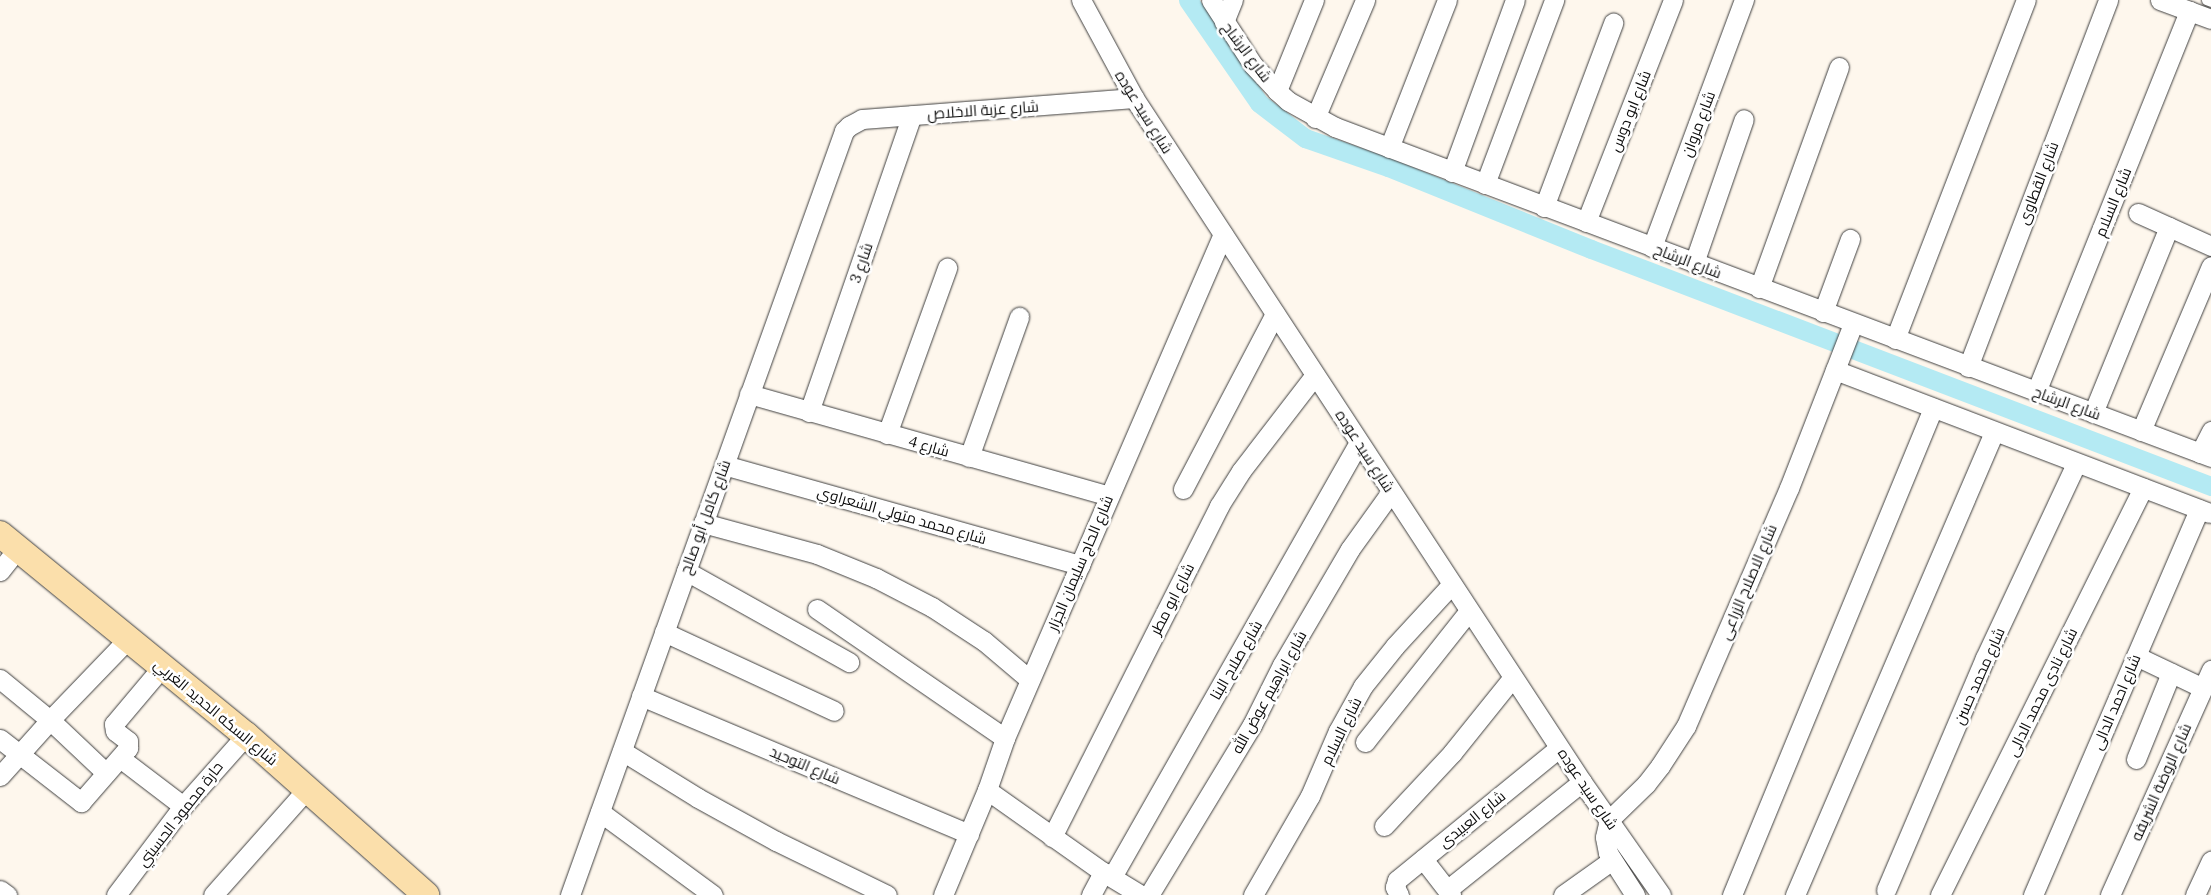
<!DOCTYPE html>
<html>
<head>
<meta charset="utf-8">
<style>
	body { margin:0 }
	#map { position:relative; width:2211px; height:895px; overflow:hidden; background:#fef7ed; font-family:"IBM Plex Serif",Cairo,serif }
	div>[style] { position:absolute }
	.canal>* { height:19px; margin:-9.5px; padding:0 9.5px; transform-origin:9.5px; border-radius:9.5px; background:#b4eaf3 }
	.roads { filter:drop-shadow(0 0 1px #3f3f3f) drop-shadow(0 0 1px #3f3f3f) }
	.lane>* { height:9px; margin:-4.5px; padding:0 4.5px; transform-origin:4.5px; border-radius:4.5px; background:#fff }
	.street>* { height:19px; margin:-9.5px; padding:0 9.5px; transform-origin:9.5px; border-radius:9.5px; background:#fff }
	.secondary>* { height:26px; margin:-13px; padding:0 13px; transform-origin:13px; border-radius:13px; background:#fbdfab }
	span { translate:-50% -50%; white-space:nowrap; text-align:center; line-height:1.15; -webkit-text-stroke:5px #fff; paint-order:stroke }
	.street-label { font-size:15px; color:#0c0c0c }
</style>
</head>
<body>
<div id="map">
	<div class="canal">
		<i style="left:1188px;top:0;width:125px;rotate:55.4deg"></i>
		<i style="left:1259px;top:103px;width:58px;rotate:37.3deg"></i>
		<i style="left:1305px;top:138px;width:88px;rotate:19.3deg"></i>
		<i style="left:1388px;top:167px;width:219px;rotate:22deg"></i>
		<i style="left:1591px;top:249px;width:664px;rotate:20.92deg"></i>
	</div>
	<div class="roads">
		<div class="lane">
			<i style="left:2206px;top:0;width:5px;rotate:22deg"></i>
		</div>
		<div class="street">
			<i style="left:1081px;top:0;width:111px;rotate:61.6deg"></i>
			<i style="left:1134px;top:98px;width:818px;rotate:56.78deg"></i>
			<i style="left:1582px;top:782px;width:138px;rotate:55deg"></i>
			<i style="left:1211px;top:0;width:77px;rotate:57.1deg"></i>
			<i style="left:1253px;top:65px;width:35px;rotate:47deg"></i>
			<i style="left:1277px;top:91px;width:15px;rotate:42deg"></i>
			<i style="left:1288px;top:101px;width:54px;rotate:29deg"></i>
			<i style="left:1335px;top:127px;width:936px;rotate:20.64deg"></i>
			<i style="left:2160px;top:0;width:54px;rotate:20.4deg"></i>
			<i style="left:1224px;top:22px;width:24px;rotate:-68deg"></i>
			<i style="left:1277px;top:91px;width:98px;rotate:-67.9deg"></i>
			<i style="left:1315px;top:118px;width:128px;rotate:-67deg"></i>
			<i style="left:1389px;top:148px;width:159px;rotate:-68.6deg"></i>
			<i style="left:1452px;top:172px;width:183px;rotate:-69.9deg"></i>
			<i style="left:1485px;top:184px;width:197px;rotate:-69.4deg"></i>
			<i style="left:1544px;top:207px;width:197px;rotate:-69.4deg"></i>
			<i style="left:2138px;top:213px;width:80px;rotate:24.3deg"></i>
			<i style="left:1586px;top:222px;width:238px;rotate:-68.6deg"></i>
			<i style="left:1652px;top:247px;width:264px;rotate:-69.6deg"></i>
			<i style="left:1694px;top:263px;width:152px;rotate:-70.9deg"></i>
			<i style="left:1759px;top:288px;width:235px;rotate:-70.1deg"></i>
			<i style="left:1823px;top:312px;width:78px;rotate:-69.7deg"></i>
			<i style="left:1895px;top:339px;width:363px;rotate:-68.9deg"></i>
			<i style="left:1968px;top:367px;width:393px;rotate:-69.1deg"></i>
			<i style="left:1835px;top:370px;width:401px;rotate:20.9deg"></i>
			<i style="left:2036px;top:392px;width:411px;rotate:-68.1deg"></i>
			<i style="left:749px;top:394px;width:374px;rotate:15.8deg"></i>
			<i style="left:809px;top:412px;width:314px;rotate:-70.9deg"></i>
			<i style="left:2093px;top:413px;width:201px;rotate:-67.8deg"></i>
			<i style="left:2141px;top:431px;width:179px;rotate:-67deg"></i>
			<i style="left:887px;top:434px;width:177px;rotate:-70.1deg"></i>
			<i style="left:2200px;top:453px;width:25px;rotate:-63deg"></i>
			<i style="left:969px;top:457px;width:149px;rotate:-70.3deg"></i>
			<i style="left:724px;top:465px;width:370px;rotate:15.7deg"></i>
			<i style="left:1183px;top:489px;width:198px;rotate:-62.3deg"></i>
			<i style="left:703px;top:523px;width:118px;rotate:15.2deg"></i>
			<i style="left:817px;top:554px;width:64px;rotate:22.1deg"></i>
			<i style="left:876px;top:578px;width:63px;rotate:27.4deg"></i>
			<i style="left:932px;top:607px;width:62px;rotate:33.2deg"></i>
			<i style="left:984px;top:641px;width:60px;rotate:40.3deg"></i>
			<i style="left:0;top:571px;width:28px;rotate:-52deg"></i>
			<i style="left:686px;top:571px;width:187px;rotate:29.2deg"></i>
			<i style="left:817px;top:609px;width:228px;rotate:34.5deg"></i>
			<i style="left:664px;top:632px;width:187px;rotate:24.9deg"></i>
			<i style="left:2136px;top:656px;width:74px;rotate:25.5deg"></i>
			<i style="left:0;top:679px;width:65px;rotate:39.4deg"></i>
			<i style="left:50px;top:720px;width:77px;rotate:43.4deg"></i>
			<i style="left:641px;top:696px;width:356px;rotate:22.8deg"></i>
			<i style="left:0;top:739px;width:103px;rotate:37.9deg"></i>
			<i style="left:81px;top:802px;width:72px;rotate:-49deg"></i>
			<i style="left:128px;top:748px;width:7px;rotate:-90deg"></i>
			<i style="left:128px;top:741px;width:16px;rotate:-142deg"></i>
			<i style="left:115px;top:731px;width:7px;rotate:-98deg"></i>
			<i style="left:114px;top:724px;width:75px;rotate:-49.9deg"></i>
			<i style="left:1365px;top:742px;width:167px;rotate:-51.6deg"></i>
			<i style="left:622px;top:751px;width:89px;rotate:31.7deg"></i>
			<i style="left:698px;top:798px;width:89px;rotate:28.9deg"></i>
			<i style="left:776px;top:841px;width:123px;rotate:25.9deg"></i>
			<i style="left:120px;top:758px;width:79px;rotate:37.3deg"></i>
			<i style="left:2136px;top:759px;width:93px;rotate:-67.9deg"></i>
			<i style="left:0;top:776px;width:75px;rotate:-48.2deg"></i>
			<i style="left:50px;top:720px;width:112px;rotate:-46.1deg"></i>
			<i style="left:987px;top:790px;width:142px;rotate:35.3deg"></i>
			<i style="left:1103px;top:872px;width:44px;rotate:31.2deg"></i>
			<i style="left:600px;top:812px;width:140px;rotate:36.3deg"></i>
			<i style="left:1384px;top:826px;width:100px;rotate:-47deg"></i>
			<i style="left:1452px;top:753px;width:97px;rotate:-51.2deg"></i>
			<i style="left:1052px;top:837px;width:371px;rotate:-63.2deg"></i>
			<i style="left:1219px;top:506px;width:41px;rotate:-57.8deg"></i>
			<i style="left:1241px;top:471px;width:121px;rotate:-52.4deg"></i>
			<i style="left:1423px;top:859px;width:46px;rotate:52.1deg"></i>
			<i style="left:1112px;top:877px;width:499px;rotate:-60.4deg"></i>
			<i style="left:0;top:890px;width:9px;rotate:36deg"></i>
			<i style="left:1447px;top:890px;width:173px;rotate:-38.7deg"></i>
			<i style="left:1886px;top:890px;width:252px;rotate:-66.9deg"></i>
			<i style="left:1985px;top:658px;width:214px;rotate:-64.9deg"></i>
			<i style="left:116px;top:895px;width:111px;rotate:-53deg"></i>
			<i style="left:183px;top:806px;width:95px;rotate:-48.4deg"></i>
			<i style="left:213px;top:895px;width:142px;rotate:-48.4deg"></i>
			<i style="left:570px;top:895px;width:812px;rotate:-70.27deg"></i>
			<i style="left:844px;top:131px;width:7px;rotate:-45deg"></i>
			<i style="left:849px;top:126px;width:15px;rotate:-28deg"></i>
			<i style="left:862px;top:119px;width:273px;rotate:-4.4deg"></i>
			<i style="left:943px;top:895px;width:114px;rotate:-67.3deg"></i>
			<i style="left:987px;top:790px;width:55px;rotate:-70.9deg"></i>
			<i style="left:1005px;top:738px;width:549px;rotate:-66.61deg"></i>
			<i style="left:1091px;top:895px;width:26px;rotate:-62deg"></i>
			<i style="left:1149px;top:895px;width:199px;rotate:-58.8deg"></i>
			<i style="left:1252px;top:725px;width:67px;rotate:-63.4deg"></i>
			<i style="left:1282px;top:665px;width:134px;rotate:-59.6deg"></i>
			<i style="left:1350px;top:549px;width:70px;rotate:-54.3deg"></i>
			<i style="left:1253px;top:895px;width:114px;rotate:-60.1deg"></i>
			<i style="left:1310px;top:796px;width:71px;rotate:-66.7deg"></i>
			<i style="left:1338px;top:731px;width:51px;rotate:-60.9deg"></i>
			<i style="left:1363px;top:686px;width:51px;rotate:-51.3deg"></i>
			<i style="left:1395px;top:646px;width:84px;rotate:-47.4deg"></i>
			<i style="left:1399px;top:895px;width:9px;rotate:-117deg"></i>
			<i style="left:1395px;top:887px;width:7px;rotate:-74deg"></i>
			<i style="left:1397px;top:880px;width:209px;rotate:-39.2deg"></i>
			<i style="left:1563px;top:895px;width:60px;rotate:-35.5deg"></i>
			<i style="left:1635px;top:895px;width:50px;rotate:-122.7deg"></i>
			<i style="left:1608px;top:853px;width:16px;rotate:-101deg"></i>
			<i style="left:1605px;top:837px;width:17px;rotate:-77deg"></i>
			<i style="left:1609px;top:820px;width:52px;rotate:-44.2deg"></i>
			<i style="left:1646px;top:784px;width:23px;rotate:-52deg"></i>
			<i style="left:1660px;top:766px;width:48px;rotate:-57deg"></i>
			<i style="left:1686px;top:726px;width:259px;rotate:-66.6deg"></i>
			<i style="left:1789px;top:488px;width:176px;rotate:-68.7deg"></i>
			<i style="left:1732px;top:895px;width:527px;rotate:-67.57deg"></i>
			<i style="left:1795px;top:895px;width:504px;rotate:-66.74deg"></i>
			<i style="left:1940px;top:895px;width:455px;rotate:-63.5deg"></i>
			<i style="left:2033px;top:895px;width:420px;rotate:-66.7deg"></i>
			<i style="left:2110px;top:895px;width:247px;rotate:-65.8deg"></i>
			<i style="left:2195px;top:895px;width:38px;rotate:-65deg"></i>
		</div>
		<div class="secondary">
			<i style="left:0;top:534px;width:318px;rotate:39.3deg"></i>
			<i style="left:246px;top:735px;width:241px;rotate:41.6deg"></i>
		</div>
	</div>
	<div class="street-label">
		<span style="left:1247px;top:52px;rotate:53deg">شارع الرشاح</span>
		<span style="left:983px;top:110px;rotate:-4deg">شارع عزبة الاخلاص</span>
		<span style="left:1630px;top:111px;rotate:-68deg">شارع ابو دوس</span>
		<span style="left:1144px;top:112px;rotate:58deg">شارع سيد عوده</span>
		<span style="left:1698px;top:124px;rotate:-69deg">شارع مروان</span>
		<span style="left:2038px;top:183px;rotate:-69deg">شارع القطاوى</span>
		<span style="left:2113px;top:202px;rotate:-68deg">شارع السلام</span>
		<span style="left:1688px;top:261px;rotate:21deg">شارع الرشاح</span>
		<span style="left:861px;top:263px;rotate:-71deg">شارع 3</span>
		<span style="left:2067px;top:403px;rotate:20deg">شارع الرشاح</span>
		<span style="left:929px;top:446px;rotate:16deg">شارع 4</span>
		<span style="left:1365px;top:451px;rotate:57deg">شارع سيد عوده</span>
		<span style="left:902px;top:515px;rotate:16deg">شارع محمد متولي الشعراوي</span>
		<span style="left:705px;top:517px;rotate:-70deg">شارع كامل أبو صالح</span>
		<span style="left:1080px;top:563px;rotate:-67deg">شارع الحاج سليمان الجزار</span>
		<span style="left:1748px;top:582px;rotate:-67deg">شارع الاصلاح الزراعى</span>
		<span style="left:1172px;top:599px;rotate:-63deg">شارع ابو مطر</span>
		<span style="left:1236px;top:660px;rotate:-60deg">شارع صلاح البنا</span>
		<span style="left:1979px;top:676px;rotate:-66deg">شارع محمد حسن</span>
		<span style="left:1269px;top:692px;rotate:-61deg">شارع ابراهيم عوض الله</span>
		<span style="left:2042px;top:692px;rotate:-64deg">شارع نادى محمد الدالى</span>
		<span style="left:2116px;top:702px;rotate:-67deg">شارع احمد الدالى</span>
		<span style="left:216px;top:712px;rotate:40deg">شارع السكه الحديد الغربي</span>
		<span style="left:1341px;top:731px;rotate:-64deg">شارع السلام</span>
		<span style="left:805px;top:765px;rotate:23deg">شارع التوحيد</span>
		<span style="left:2161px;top:782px;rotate:-66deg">شارع الروضة الشريفه</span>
		<span style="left:1588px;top:789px;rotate:56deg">شارع سيد عوده</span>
		<span style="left:180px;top:814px;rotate:-52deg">حارة محمود الحسيني</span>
		<span style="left:1472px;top:819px;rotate:-39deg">شارع العبيدى</span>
	</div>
</div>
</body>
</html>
